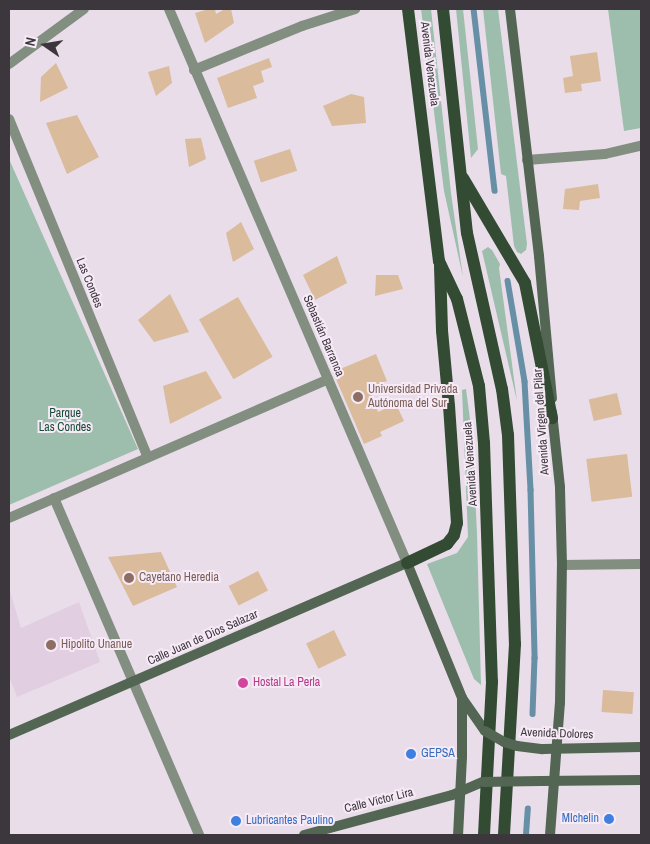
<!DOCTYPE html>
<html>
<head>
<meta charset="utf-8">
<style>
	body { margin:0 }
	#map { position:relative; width:650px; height:844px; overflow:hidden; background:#e9ddea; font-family:"Archivo Narrow",sans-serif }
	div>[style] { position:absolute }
	.built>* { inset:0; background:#e1cfe1 }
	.green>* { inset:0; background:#9dbeac }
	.stream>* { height:5.5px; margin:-2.75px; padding:0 2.75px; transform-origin:2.75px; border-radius:2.75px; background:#678fa6 }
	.building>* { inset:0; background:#dabb9b; transform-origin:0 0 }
	.street>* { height:10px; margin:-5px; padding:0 5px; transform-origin:5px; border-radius:5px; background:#818e80 }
	.secondary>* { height:10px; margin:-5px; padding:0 5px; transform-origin:5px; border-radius:5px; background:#536653 }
	.primary>* { height:12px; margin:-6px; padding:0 6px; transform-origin:6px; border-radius:6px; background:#334a33 }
	.secondary-bridge>* { height:10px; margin:-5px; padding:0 5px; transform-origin:5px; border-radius:5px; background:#536653 }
	.dots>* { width:14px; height:14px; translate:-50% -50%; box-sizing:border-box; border:2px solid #f7eaf7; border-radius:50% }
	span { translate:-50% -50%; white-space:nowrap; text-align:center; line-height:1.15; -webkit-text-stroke:4px #f7eaf7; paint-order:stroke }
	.street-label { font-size:12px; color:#3c373c }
	.education-label { font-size:12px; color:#785e54 }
	.left { translate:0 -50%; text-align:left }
	.park-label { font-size:12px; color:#154b34 }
	.hotel-label { font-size:12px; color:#b23c85 }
	.shop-label { font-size:12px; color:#366cbe }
	.right { translate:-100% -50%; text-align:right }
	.frame { position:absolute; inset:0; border:10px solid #3c373c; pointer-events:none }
	.north { position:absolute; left:20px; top:20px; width:50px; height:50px; -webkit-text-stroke:4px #f7eaf7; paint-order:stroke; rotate:283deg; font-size:14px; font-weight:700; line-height:20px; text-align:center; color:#3c373c }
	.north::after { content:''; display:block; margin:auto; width:18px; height:22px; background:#3c373c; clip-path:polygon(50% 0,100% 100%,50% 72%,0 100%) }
</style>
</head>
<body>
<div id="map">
	<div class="built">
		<i style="clip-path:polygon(9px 588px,21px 628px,79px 602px,100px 662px,17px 697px,9px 676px)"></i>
	</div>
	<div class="green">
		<i style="clip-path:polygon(421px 9px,431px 9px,451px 193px,463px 277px,444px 191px)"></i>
		<i style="clip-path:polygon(456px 9px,463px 9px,478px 149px,471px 158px)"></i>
		<i style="clip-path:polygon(483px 9px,498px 9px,527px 244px,526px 250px,521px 254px,517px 252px,514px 246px,506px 176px,501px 174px)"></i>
		<i style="clip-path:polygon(608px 9px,641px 9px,641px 128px,624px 131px)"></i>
		<i style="clip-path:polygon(9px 159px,138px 449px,9px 505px)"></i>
		<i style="clip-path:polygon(488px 247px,492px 250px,500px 264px,499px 268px,517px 401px,482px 251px)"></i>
		<i style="clip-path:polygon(466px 389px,472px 434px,477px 533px,481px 685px,474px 679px,427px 564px,457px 553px,468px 537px,462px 390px)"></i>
	</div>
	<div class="stream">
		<i style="left:474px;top:9px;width:183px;rotate:83.4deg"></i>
		<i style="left:508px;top:281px;width:102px;rotate:80.4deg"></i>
		<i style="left:525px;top:382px;width:108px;rotate:86.8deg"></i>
		<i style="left:531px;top:490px;width:168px;rotate:88.6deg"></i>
		<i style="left:535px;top:658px;width:56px;rotate:92deg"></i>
		<i style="left:526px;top:835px;width:26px;rotate:-86deg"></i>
	</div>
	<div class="building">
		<i style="clip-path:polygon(209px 9px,215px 9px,216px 14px,225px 9px,231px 9px,234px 23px,205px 43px,195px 13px)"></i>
		<i style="clip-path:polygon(597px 52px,601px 81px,581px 84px,582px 91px,565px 93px,563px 78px,573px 76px,570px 56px)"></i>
		<i style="clip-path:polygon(269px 58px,272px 67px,261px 71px,264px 82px,253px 86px,257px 98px,228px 108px,217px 78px)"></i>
		<i style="clip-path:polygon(56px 63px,68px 88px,40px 102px,41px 77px)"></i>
		<i style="clip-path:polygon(169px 66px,172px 83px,156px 96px,148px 72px)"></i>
		<i style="clip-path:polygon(351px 94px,364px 97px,366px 123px,332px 126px,323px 106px)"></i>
		<i style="clip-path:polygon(77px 115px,99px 157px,67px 174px,46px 123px)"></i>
		<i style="clip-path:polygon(201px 138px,206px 159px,189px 167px,185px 139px)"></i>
		<i style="left:290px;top:149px;width:23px;height:38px;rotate:72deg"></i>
		<i style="clip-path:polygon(598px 184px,600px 198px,580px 201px,579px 210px,563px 209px,565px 189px)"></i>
		<i style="clip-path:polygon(241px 222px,254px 249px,233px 262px,226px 233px)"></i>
		<i style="clip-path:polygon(337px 256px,347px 283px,315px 300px,303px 275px)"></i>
		<i style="clip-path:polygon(376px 275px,398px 275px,403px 289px,375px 296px)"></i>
		<i style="clip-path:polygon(170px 294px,189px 332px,154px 342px,138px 320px)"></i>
		<i style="left:238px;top:297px;width:69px;height:45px;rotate:60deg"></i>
		<i style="clip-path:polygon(376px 354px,387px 381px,369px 389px,378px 412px,396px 404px,404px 421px,380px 432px,382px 436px,364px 444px,333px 372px)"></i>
		<i style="clip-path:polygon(206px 371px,222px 398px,170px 424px,163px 386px)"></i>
		<i style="left:617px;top:393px;width:22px;height:29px;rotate:77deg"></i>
		<i style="left:627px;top:454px;width:43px;height:41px;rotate:83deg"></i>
		<i style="clip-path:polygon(161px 552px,177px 587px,133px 606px,108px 557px)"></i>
		<i style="left:258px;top:571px;width:22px;height:33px;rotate:63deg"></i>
		<i style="left:334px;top:630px;width:28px;height:31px;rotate:64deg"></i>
		<i style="left:603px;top:690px;width:31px;height:22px;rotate:4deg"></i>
	</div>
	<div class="street">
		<i style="left:169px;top:9px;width:603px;rotate:66.75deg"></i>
		<i style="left:9px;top:64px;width:93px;rotate:-36.3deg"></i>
		<i style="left:194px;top:70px;width:117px;rotate:-22.2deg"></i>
		<i style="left:302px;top:26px;width:56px;rotate:-17.8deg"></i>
		<i style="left:9px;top:119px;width:364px;rotate:67.7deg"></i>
		<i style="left:527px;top:160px;width:78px;rotate:-4.4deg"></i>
		<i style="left:605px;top:154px;width:37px;rotate:-13deg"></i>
		<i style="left:54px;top:498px;width:367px;rotate:66.7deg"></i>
		<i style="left:9px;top:518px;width:348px;rotate:-23.5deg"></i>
		<i style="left:562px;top:565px;width:79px;rotate:-0.7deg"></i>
	</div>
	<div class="secondary">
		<i style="left:510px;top:9px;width:249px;rotate:83.3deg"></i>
		<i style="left:539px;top:256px;width:143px;rotate:84.8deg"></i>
		<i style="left:462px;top:698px;width:40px;rotate:55.1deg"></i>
		<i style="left:9px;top:735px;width:434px;rotate:-23.4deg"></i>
		<i style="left:407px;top:563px;width:146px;rotate:67.8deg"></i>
		<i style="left:462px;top:698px;width:59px;rotate:90deg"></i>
		<i style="left:462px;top:757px;width:78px;rotate:92.9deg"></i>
		<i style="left:543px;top:749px;width:98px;rotate:-1.2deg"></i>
		<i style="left:541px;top:781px;width:100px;rotate:-0.6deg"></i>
		<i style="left:304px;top:835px;width:153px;rotate:-15.1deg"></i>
		<i style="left:452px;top:795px;width:34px;rotate:-23deg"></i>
		<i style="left:550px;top:835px;width:132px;rotate:-85.7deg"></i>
		<i style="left:560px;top:703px;width:138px;rotate:-89.2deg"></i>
		<i style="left:562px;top:565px;width:78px;rotate:-91.5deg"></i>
		<i style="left:560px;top:487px;width:75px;rotate:-96.1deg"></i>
	</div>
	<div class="primary">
		<i style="left:408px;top:9px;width:254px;rotate:83deg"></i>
		<i style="left:439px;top:261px;width:42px;rotate:64.7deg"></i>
		<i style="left:457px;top:299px;width:90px;rotate:75.8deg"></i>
		<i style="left:479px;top:386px;width:57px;rotate:85deg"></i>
		<i style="left:484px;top:443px;width:239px;rotate:88.1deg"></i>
		<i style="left:492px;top:682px;width:153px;rotate:93deg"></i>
		<i style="left:443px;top:9px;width:225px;rotate:83.9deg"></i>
		<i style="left:467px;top:233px;width:160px;rotate:77.4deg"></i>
		<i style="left:502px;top:389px;width:46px;rotate:82.6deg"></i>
		<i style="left:508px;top:435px;width:209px;rotate:88.1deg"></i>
		<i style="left:515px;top:644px;width:191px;rotate:93.3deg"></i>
		<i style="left:463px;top:178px;width:122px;rotate:59.4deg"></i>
		<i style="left:525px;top:283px;width:138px;rotate:78.7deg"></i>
		<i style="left:407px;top:563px;width:44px;rotate:-25.4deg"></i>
		<i style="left:447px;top:544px;width:11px;rotate:-52deg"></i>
		<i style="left:454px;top:535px;width:12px;rotate:-76deg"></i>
		<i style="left:457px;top:523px;width:117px;rotate:-93.9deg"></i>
		<i style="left:449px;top:406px;width:76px;rotate:-95.3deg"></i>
		<i style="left:442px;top:330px;width:64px;rotate:-91.8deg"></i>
	</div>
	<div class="secondary-bridge">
		<i style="left:485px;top:731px;width:22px;rotate:30deg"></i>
		<i style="left:504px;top:742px;width:14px;rotate:17deg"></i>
		<i style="left:517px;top:746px;width:26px;rotate:7deg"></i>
		<i style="left:483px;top:782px;width:58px;rotate:-1deg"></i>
	</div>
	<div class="dots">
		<i style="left:358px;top:397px;background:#8d6e63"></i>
		<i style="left:129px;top:578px;background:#8d6e63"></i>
		<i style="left:51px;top:645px;background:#8d6e63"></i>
		<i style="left:243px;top:683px;background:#d1479c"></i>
		<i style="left:411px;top:754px;background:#3f7fe0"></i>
		<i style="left:609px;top:819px;background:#3f7fe0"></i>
		<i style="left:236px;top:821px;background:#3f7fe0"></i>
	</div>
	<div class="street-label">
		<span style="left:429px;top:64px;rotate:83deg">Avenida Venezuela</span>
		<span style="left:89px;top:283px;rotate:68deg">Las Condes</span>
		<span style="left:323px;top:336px;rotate:67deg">Sebastián Barranca</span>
		<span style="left:542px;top:422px;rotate:-94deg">Avenida Virgen del Pilar</span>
		<span style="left:471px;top:464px;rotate:-94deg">Avenida Venezuela</span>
		<span style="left:203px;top:638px;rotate:-24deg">Calle Juan de Dios Salazar</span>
		<span style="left:557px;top:734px;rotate:2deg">Avenida Dolores</span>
		<span style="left:379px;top:801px;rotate:-14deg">Calle Víctor Lira</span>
	</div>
	<div class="education-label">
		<span class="left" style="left:368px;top:397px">Universidad Privada<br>Autónoma del Sur</span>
		<span class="left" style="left:139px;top:578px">Cayetano Heredia</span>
		<span class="left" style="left:61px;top:645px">Hipolito Unanue</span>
	</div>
	<div class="park-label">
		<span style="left:65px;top:421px">Parque<br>Las Condes</span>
	</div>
	<div class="hotel-label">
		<span class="left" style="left:253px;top:683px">Hostal La Perla</span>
	</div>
	<div class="shop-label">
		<span class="left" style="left:421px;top:754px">GEPSA</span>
		<span class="right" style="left:599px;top:819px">MIchelin</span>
		<span class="left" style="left:246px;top:821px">Lubricantes Paulino</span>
	</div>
	<div class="frame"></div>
	<div class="north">N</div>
</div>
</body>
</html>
